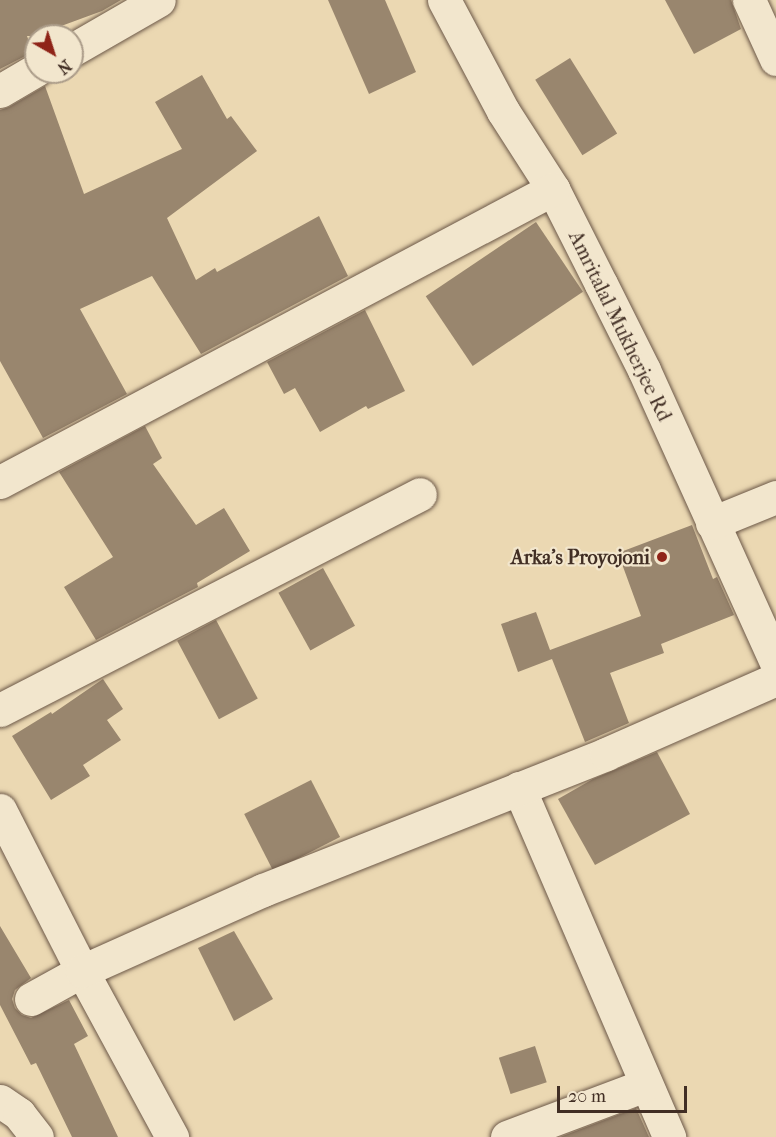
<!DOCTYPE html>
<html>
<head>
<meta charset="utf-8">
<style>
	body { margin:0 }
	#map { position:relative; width:776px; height:1137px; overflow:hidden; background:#ebd8b2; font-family:"IM FELL French Canon",serif }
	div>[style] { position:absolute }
	.building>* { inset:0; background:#99866e; transform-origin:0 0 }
	.roads { filter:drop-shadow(0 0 2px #6c5848) drop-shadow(0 0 2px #6c5848) }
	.minor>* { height:33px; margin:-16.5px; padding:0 16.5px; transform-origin:16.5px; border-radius:16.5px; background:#f2e6cd }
	.dots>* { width:16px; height:16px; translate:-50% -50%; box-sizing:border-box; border:3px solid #f2e6cd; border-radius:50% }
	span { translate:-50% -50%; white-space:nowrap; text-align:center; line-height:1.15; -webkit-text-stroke:4.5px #f2e6cd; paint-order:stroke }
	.street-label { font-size:20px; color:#412e24 }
	.poi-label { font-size:20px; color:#412e24; font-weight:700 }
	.right { translate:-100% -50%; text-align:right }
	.north { position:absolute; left:24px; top:24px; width:60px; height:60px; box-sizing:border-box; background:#f2e6cd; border:2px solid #ab9c89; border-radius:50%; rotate:141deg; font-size:16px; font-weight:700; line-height:24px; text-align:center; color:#412e24 }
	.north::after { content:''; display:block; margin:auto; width:21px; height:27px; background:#8f2418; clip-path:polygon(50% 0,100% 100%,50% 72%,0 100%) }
	.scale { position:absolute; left:557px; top:1086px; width:130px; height:27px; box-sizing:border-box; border:3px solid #412e24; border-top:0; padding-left:8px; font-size:18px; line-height:21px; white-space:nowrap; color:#412e24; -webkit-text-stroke:4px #f2e6cd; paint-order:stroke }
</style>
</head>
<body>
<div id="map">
	<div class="building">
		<i style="clip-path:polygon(0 0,121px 0,102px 11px,34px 36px,27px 36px,33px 52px,0 69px)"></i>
		<i style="clip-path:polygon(328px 0,385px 0,416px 72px,369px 94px)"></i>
		<i style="clip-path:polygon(665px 0,731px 0,741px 29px,694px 54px)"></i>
		<i style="left:570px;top:58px;width:89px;height:41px;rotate:58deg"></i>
		<i style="clip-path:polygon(202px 75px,227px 119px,231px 116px,257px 151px,167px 218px,196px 280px,215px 268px,217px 272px,319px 216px,348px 276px,201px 354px,152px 276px,80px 309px,127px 394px,43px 438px,0 361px,0 110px,9px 107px,45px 86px,84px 194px,182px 149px,155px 102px)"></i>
		<i style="left:536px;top:222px;width:84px;height:133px;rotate:56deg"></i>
		<i style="clip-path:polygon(365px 310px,405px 391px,368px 409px,366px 406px,320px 432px,295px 388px,284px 394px,267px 362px)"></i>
		<i style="clip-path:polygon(145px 426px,162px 458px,153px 464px,196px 525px,224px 508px,250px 551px,197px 583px,198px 587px,96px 640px,64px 587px,113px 557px,59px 472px)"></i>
		<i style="clip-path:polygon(692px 525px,713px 579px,717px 577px,734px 615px,661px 644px,664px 653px,610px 673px,629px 723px,585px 742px,552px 659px,518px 672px,501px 624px,536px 612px,550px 650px,641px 616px,618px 553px)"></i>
		<i style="left:323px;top:568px;width:66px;height:51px;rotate:61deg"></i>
		<i style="left:216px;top:620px;width:89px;height:44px;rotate:62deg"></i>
		<i style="clip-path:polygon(103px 679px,123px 709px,107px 720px,121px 740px,83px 765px,90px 776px,51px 800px,12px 736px,51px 712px,52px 714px)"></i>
		<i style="clip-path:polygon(657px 752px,690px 814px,595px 865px,558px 799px,593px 779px)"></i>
		<i style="left:311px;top:780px;width:64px;height:75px;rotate:63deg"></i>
		<i style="clip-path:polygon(0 926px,31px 978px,15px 990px,12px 999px,15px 1008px,22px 1015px,31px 1018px,69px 1000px,88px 1036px,74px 1044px,118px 1137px,72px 1137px,36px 1063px,31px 1065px,0 1005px)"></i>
		<i style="clip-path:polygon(234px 931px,273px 999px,234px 1021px,198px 948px)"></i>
		<i style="left:535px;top:1046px;width:38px;height:38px;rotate:72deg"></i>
		<i style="clip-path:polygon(636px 1108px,649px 1137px,560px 1137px)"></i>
	</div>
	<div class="roads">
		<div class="minor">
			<i style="left:444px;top:0;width:126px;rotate:62deg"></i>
			<i style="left:503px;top:111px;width:93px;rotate:57.3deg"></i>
			<i style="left:553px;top:189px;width:106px;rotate:63.2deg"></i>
			<i style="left:601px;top:284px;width:96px;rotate:63.4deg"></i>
			<i style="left:644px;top:370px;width:321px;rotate:65.7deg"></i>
			<i style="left:749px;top:0;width:65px;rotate:65.4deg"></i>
			<i style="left:72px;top:50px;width:100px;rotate:-29.9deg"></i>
			<i style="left:0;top:91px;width:42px;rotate:-30.3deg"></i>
			<i style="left:0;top:482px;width:626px;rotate:-27.92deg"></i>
			<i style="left:712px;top:523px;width:69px;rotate:-22.1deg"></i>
			<i style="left:0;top:710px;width:472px;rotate:-27.2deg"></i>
			<i style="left:519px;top:788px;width:380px;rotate:66.7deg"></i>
			<i style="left:0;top:810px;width:181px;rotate:63deg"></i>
			<i style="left:82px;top:971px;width:189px;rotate:61.5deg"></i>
			<i style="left:31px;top:999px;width:58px;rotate:-28.8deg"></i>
			<i style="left:82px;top:971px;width:198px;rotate:-24.1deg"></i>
			<i style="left:263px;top:890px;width:369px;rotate:-21.6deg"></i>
			<i style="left:606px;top:754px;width:186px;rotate:-23.8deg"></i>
			<i style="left:0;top:1101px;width:23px;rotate:34deg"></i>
			<i style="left:19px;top:1114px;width:29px;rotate:52deg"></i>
			<i style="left:507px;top:1137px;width:147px;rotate:-20.6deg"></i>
		</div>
	</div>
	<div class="dots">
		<i style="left:662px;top:557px;background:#8f2418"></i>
	</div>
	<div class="street-label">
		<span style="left:620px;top:326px;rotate:64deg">Amritalal Mukherjee Rd</span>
	</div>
	<div class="poi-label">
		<span class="right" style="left:650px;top:557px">Arka's Proyojoni</span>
	</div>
	<div class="north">N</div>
	<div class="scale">20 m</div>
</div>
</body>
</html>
